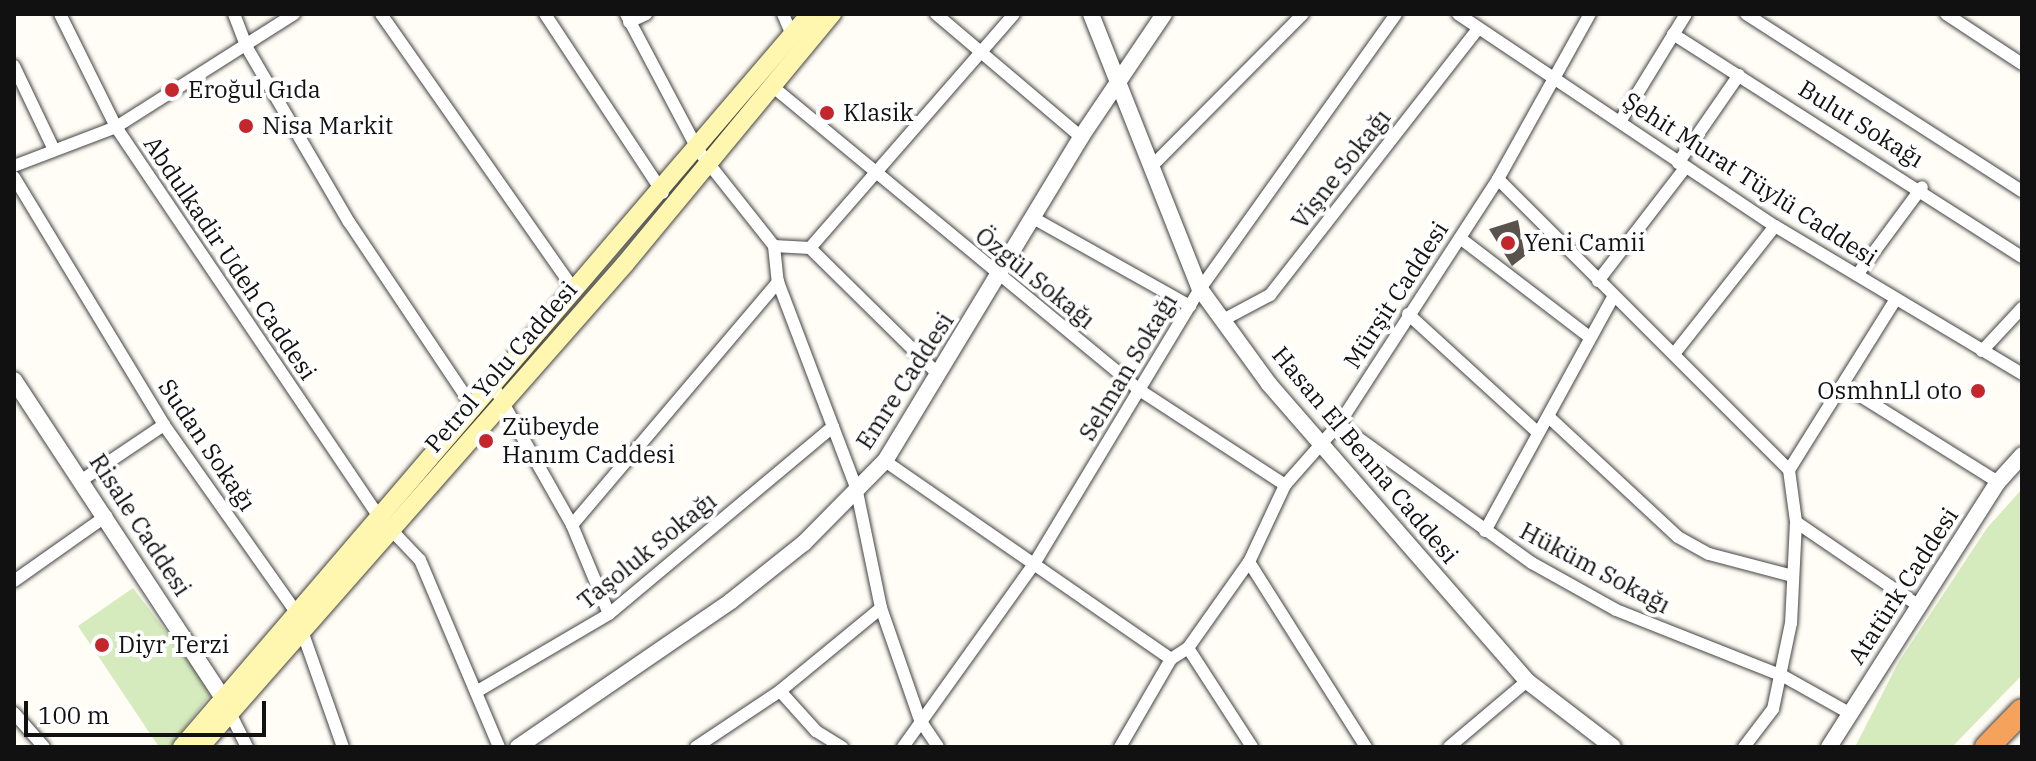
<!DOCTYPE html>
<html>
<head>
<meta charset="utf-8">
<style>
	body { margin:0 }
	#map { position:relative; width:2036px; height:761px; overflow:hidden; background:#fffdf5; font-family:"IBM Plex Serif",serif }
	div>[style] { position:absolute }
	.green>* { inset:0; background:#d5ebbd }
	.building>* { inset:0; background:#5a524d }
	.roads { filter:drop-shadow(0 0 2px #444) drop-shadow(0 0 2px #444) }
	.minor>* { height:12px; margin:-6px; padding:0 6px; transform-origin:6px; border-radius:6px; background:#fff }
	.tertiary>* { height:16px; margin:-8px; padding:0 8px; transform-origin:8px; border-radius:8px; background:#fff }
	.secondary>* { height:18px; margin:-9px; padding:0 9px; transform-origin:9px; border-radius:9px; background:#fff6b0 }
	.motorway>* { height:24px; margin:-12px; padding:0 12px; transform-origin:12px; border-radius:12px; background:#f5a25d }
	.dots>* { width:22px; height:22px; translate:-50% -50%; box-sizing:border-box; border:4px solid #fff; border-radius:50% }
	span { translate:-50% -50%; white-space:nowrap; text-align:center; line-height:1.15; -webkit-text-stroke:8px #fff; paint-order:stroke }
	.poi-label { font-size:24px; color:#111 }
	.left { translate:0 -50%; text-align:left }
	.right { translate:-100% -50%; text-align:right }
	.street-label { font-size:24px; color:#111 }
	.frame { position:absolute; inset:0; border:16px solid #111; pointer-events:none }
	.scale { position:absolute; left:24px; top:701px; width:242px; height:36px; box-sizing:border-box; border:4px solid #111; border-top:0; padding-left:10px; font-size:24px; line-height:28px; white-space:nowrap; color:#111; -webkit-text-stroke:6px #fff; paint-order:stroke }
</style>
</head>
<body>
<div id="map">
	<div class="green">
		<i style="clip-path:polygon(2022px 489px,2022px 675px,1952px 747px,1855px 747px,1898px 663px,1987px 528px)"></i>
		<i style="clip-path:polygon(133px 588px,212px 692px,170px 747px,159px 747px,78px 626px)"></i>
	</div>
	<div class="building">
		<i style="clip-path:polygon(1518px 220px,1525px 256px,1512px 266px,1489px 229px)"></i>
	</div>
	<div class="roads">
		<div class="minor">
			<i style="left:60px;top:14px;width:126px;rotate:63.6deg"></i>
			<i style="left:116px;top:127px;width:470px;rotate:56deg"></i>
			<i style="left:379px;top:517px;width:59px;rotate:46.4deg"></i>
			<i style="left:420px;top:560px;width:203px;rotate:67.1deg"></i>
			<i style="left:234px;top:14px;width:34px;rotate:69deg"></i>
			<i style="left:246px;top:46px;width:204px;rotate:59.7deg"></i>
			<i style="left:349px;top:222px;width:226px;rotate:56.2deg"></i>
			<i style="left:381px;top:14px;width:338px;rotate:55deg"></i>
			<i style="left:545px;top:14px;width:214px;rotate:56.6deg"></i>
			<i style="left:626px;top:14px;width:154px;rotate:62.1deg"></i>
			<i style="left:698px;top:150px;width:122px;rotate:51.6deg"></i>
			<i style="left:774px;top:246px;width:36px;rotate:84deg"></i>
			<i style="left:778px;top:282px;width:219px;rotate:69.2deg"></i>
			<i style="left:856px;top:487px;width:124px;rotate:78.3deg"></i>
			<i style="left:881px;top:608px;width:119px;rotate:70.8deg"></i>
			<i style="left:920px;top:720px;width:32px;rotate:56deg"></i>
			<i style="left:783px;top:14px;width:23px;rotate:67deg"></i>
			<i style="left:936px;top:14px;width:190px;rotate:40.3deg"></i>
			<i style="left:1458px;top:14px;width:381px;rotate:33.8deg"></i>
			<i style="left:1775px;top:226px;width:288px;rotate:30.9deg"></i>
			<i style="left:1746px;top:14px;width:328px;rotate:32.7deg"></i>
			<i style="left:1946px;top:14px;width:91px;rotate:33.3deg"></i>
			<i style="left:629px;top:22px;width:19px;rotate:-25deg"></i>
			<i style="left:1673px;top:34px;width:414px;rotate:32.6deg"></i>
			<i style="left:14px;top:66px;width:93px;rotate:64.5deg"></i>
			<i style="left:772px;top:86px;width:479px;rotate:39.6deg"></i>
			<i style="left:1141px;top:391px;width:172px;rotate:33.1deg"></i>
			<i style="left:1621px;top:120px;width:124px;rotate:-58.5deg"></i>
			<i style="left:1678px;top:163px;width:107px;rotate:-55.3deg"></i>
			<i style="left:14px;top:166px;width:109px;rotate:-20.9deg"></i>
			<i style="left:116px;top:127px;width:211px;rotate:-32.4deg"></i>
			<i style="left:1152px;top:166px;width:214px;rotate:-45.2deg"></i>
			<i style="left:14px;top:177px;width:290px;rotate:58.8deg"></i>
			<i style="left:164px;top:425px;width:228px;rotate:54.8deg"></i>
			<i style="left:295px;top:611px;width:144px;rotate:70.6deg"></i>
			<i style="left:1498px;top:179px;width:412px;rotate:45deg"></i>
			<i style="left:1789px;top:470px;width:52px;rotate:82.3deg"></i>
			<i style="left:1796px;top:522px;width:101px;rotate:92.8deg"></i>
			<i style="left:1791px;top:623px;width:88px;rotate:101.8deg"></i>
			<i style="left:1773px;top:709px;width:48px;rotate:127.3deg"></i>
			<i style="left:1035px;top:219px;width:178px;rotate:29.3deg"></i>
			<i style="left:1460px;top:238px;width:160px;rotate:37.4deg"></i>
			<i style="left:774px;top:246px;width:36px;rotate:3deg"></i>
			<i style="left:810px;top:248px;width:310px;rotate:-48.9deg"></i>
			<i style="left:810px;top:248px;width:181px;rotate:44.6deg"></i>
			<i style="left:1857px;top:275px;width:109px;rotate:-53.5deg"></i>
			<i style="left:1598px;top:281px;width:143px;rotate:-52.4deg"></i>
			<i style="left:1408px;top:314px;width:173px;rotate:42.4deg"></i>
			<i style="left:1225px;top:319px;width:51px;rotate:-28.1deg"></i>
			<i style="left:1270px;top:295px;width:338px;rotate:-52deg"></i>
			<i style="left:1982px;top:351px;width:59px;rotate:-47.1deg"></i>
			<i style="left:1674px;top:354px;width:163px;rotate:-51.7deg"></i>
			<i style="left:494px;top:387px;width:159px;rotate:60.5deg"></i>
			<i style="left:572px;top:525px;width:96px;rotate:67.4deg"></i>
			<i style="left:1846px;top:387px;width:179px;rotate:32deg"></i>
			<i style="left:1551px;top:419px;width:173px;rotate:42.9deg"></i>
			<i style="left:1678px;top:537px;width:35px;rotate:29deg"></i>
			<i style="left:1709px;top:554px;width:87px;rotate:14.7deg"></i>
			<i style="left:1339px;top:424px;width:238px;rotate:35.8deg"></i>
			<i style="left:1532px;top:563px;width:96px;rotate:29.2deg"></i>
			<i style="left:1616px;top:610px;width:180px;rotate:21.6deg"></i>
			<i style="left:1783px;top:676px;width:78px;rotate:29.2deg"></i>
			<i style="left:885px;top:461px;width:348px;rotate:34.7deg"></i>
			<i style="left:1789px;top:470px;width:198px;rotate:-58deg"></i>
			<i style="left:82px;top:480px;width:99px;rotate:-33.9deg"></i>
			<i style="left:1796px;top:522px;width:149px;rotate:34.3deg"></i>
			<i style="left:572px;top:525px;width:319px;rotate:-49.7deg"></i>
			<i style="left:1485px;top:531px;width:264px;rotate:-61.3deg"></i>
			<i style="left:1249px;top:562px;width:219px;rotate:57.7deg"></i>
			<i style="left:14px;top:581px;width:113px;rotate:-35.2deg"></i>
			<i style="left:1188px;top:648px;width:118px;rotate:57.1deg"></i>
			<i style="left:780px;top:691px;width:54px;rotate:48deg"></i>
			<i style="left:816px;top:731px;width:31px;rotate:32deg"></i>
			<i style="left:476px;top:692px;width:154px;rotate:-30.4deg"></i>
			<i style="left:609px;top:614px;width:292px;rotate:-39.9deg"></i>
			<i style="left:227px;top:707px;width:45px;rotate:63.4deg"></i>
			<i style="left:14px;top:713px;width:45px;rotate:48.6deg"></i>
			<i style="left:696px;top:747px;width:101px;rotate:-33.7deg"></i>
			<i style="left:780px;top:691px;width:131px;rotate:-39.4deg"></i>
			<i style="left:903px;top:747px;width:225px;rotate:-54.4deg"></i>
			<i style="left:1034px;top:564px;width:321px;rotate:-58.9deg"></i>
			<i style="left:1200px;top:289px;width:338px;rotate:-54.5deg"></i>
			<i style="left:1120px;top:747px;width:102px;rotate:-59.9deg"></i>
			<i style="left:1171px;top:659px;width:20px;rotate:-33deg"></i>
			<i style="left:1188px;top:648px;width:105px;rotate:-54.7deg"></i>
			<i style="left:1249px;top:562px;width:85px;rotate:-64.9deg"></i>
			<i style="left:1285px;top:485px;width:81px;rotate:-48.5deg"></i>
			<i style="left:1339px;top:424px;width:292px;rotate:-57deg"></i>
			<i style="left:1498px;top:179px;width:189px;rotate:-60.9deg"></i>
			<i style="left:1449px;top:747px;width:102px;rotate:-40.2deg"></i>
		</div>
		<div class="tertiary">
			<i style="left:1091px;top:14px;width:296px;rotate:68.4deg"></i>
			<i style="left:1200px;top:289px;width:117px;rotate:54deg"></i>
			<i style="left:1269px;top:384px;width:393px;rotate:49deg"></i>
			<i style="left:1527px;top:681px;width:108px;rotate:37.5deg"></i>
			<i style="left:14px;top:380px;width:381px;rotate:56.7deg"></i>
			<i style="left:518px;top:747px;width:258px;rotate:-34.4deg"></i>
			<i style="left:731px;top:601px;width:93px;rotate:-38.5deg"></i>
			<i style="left:804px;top:543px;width:115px;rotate:-45.4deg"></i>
			<i style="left:885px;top:461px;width:379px;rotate:-58.8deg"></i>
			<i style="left:1081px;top:137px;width:148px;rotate:-56deg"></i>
			<i style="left:1829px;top:747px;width:314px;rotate:-57.5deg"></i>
			<i style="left:1998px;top:482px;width:36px;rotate:-48deg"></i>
		</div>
		<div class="secondary">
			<i style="left:182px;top:747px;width:965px;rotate:-49.41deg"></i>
			<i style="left:200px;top:747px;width:643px;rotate:-48.65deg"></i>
			<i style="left:625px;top:264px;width:325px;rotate:-50.4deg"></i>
		</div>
		<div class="motorway">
			<i style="left:1987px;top:747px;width:50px;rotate:-45.8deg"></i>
		</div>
	</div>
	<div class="dots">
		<i style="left:172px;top:90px;background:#c4262e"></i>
		<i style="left:827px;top:113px;background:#c4262e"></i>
		<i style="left:246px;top:126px;background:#c4262e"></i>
		<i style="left:1508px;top:243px;background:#c4262e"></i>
		<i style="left:1978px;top:391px;background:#c4262e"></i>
		<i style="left:486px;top:441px;background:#c4262e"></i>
		<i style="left:102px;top:645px;background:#c4262e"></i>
	</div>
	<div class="poi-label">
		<span class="left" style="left:188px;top:90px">Eroğul Gıda</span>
		<span class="left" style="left:843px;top:113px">Klasik</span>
		<span class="left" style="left:262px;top:126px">Nisa Markit</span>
		<span class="left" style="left:1524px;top:243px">Yeni Camii</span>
		<span class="right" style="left:1962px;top:391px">OsmhnLl oto</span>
		<span class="left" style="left:502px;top:441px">Zübeyde<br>Hanım Caddesi</span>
		<span class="left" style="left:118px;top:645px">Diyr Terzi</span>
	</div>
	<div class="street-label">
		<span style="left:1861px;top:124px;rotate:32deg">Bulut Sokağı</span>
		<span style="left:1341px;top:169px;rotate:-52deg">Vişne Sokağı</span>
		<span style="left:1750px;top:179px;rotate:33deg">Şehit Murat Tüylü Caddesi</span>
		<span style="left:230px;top:258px;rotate:56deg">Abdulkadir Udeh Caddesi</span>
		<span style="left:1035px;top:278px;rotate:39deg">Özgül Sokağı</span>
		<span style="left:1396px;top:295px;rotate:-57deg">Mürşit Caddesi</span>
		<span style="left:501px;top:367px;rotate:-49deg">Petrol Yolu Caddesi</span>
		<span style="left:1128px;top:367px;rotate:-59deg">Selman Sokağı</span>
		<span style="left:905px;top:381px;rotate:-57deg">Emre Caddesi</span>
		<span style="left:207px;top:445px;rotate:56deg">Sudan Sokağı</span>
		<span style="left:1365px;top:455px;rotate:50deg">Hasan El Benna Caddesi</span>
		<span style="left:140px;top:525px;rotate:57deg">Risale Caddesi</span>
		<span style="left:647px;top:551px;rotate:-39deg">Taşoluk Sokağı</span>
		<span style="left:1595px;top:568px;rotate:28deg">Hüküm Sokağı</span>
		<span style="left:1903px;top:586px;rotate:-57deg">Atatürk Caddesi</span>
	</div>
	<div class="frame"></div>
	<div class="scale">100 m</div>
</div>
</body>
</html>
